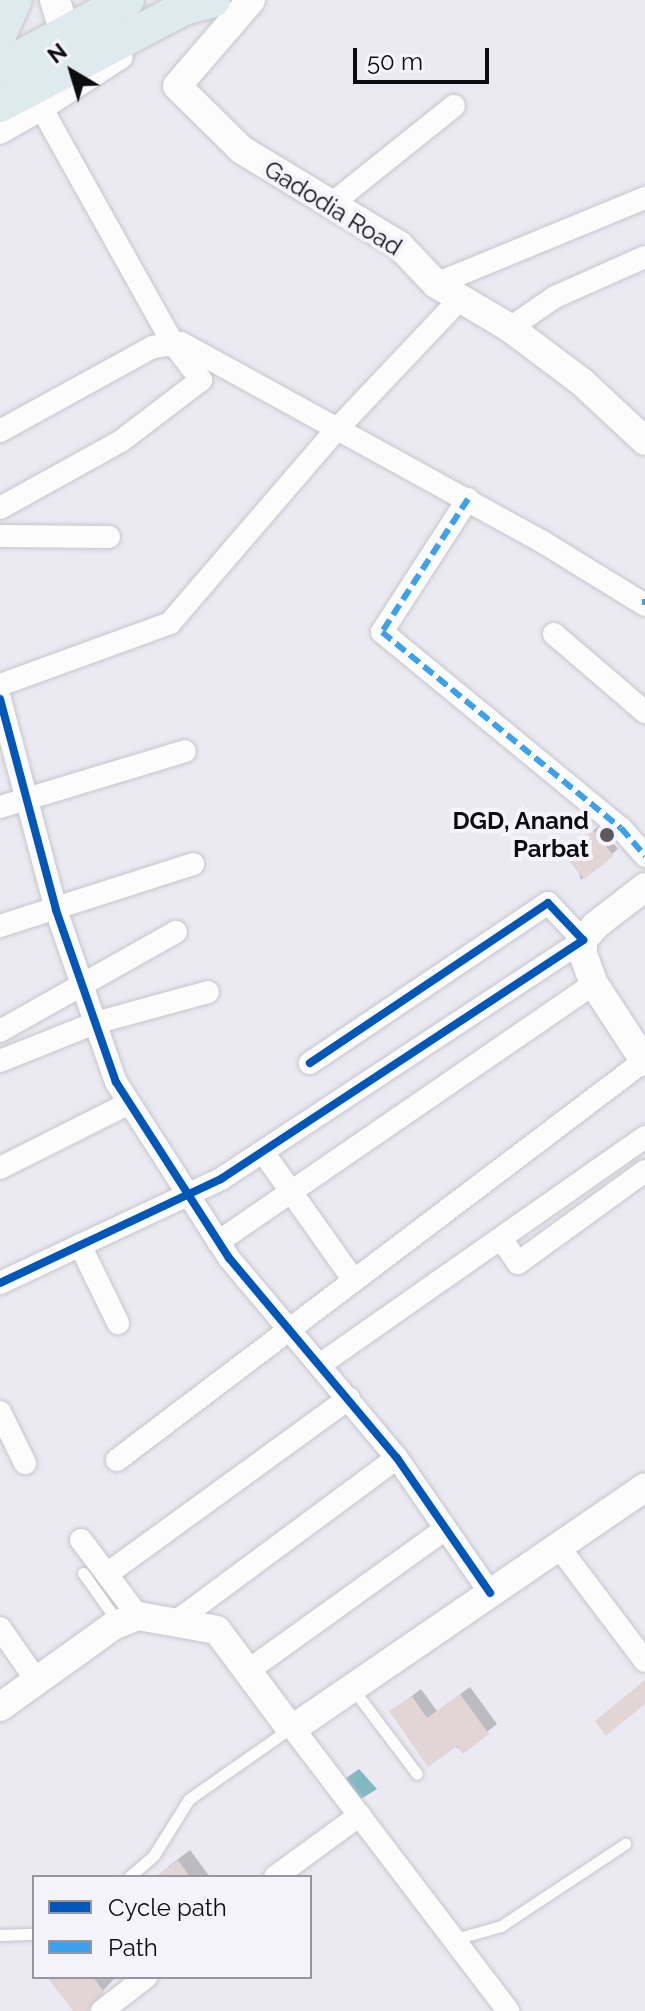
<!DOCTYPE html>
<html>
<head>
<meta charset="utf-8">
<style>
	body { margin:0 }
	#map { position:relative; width:645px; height:2011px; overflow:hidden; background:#ebeaf2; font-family:Raleway,sans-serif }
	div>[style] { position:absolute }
	.water>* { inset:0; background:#82b8c2 }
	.shadow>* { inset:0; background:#0003 }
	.building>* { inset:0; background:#e2d5d6; transform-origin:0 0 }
	.roads { filter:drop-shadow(0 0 2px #c6c5cb) drop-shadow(0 0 2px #c6c5cb) }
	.service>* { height:11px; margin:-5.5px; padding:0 5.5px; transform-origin:5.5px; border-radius:5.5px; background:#fcfcfd }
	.minor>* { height:22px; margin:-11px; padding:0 11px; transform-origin:11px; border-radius:11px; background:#fcfcfd }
	.tertiary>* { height:28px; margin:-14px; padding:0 14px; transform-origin:14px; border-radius:14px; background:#fcfcfd }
	.secondary>* { height:30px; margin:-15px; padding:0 15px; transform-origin:15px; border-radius:15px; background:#fcfcfd }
	.primary>* { height:34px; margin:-17px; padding:0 17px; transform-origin:17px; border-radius:17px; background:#dfeaef }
	.quiet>* { height:6px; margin-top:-3px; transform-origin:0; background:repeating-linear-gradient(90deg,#3ca1ea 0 12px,transparent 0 18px) }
	.cycleway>* { height:8px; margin:-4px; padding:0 4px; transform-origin:4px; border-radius:4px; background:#0057b8 }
	.dots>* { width:22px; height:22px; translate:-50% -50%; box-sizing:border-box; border:4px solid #f5f4fd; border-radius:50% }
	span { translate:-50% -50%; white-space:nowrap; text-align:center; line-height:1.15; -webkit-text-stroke:8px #f5f4fd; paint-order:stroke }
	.street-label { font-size:24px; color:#0d0c11 }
	.poi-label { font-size:24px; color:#0d0c11; font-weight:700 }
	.right { translate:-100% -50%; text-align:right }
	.legend { position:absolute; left:32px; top:1875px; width:280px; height:104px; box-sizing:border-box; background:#f5f4fd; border:2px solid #98979f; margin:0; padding:10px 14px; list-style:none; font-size:24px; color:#0d0c11 }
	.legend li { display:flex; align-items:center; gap:16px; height:40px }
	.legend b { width:40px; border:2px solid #98979f }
	.north { position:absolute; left:32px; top:32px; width:80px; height:80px; -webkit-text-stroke:6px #f5f4fd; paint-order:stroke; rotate:322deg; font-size:22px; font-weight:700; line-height:32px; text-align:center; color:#0d0c11 }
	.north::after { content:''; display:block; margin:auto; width:28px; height:36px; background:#0d0c11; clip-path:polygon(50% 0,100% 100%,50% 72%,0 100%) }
	.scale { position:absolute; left:353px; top:48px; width:136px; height:36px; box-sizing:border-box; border:4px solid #0d0c11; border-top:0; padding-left:10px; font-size:24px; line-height:28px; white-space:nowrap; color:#0d0c11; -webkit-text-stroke:6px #f5f4fd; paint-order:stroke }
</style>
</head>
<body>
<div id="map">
	<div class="water">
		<i style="clip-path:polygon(359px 1769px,377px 1789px,359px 1800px,345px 1779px)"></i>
	</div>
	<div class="shadow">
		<i style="clip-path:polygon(599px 826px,618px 849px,581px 880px,572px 848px)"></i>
		<i style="clip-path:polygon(470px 1687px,497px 1724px,463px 1751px,392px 1711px,421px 1689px,437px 1711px)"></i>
		<i style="clip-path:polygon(190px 1850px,210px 1877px,158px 1877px,169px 1866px)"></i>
		<i style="clip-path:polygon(49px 1977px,113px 1977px,114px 1979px,84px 2011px,75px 2011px)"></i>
	</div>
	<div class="building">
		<i style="left:593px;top:830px;width:33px;height:38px;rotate:51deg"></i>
		<i style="clip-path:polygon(645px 1680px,645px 1704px,606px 1736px,595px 1721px)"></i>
		<i style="clip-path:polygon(460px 1694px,489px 1734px,463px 1754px,457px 1746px,428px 1767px,389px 1711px,412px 1696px,427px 1718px)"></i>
		<i style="clip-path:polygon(178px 1860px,190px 1877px,155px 1877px)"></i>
		<i style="clip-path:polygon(47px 1977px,93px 1977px,104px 1992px,88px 2011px,73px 2011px)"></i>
	</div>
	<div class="roads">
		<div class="service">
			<i style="left:83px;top:1573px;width:60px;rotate:54.5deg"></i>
			<i style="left:353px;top:1689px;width:106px;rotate:53deg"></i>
			<i style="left:129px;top:1877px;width:33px;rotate:-41deg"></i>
			<i style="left:154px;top:1855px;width:66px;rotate:-58deg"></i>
			<i style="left:189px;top:1799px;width:126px;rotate:-35deg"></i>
			<i style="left:0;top:1935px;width:34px;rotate:-2deg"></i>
			<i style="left:455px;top:1939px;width:48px;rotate:-15.8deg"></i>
			<i style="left:501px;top:1926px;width:149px;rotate:-33.5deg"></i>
		</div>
		<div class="minor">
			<i style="left:42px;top:109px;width:95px;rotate:-33deg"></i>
			<i style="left:0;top:133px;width:48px;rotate:-29.7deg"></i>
			<i style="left:42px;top:109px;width:267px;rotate:60.8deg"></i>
			<i style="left:172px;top:342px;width:48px;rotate:52.7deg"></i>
			<i style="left:201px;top:380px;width:101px;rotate:142.7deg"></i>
			<i style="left:121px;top:441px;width:138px;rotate:151deg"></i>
			<i style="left:329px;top:206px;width:160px;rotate:-38.7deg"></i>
			<i style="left:436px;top:284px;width:226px;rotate:-22.4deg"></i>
			<i style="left:510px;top:328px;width:55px;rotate:-34.6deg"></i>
			<i style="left:555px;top:297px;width:98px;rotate:-24deg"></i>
			<i style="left:0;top:431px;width:175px;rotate:-28.8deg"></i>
			<i style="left:153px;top:347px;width:28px;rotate:-8deg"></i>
			<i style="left:181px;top:343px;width:411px;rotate:28.8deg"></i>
			<i style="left:541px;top:541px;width:122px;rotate:31.6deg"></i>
			<i style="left:468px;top:499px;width:158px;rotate:122.9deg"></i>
			<i style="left:382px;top:632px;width:309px;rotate:39.4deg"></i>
			<i style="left:621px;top:828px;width:37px;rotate:49deg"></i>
			<i style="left:0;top:536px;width:109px;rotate:0.5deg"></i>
			<i style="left:554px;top:634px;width:120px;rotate:40.6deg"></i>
			<i style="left:0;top:685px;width:181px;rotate:-20deg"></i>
			<i style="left:170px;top:623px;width:257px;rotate:-49.3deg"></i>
			<i style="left:338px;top:428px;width:179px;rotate:-46.6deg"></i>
			<i style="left:0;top:699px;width:218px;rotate:75.1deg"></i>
			<i style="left:56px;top:910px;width:182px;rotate:70.8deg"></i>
			<i style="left:116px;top:1082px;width:209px;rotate:57.3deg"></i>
			<i style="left:229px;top:1258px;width:261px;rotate:50deg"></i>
			<i style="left:397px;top:1458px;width:164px;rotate:55.4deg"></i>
			<i style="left:0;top:807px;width:193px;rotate:-16.8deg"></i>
			<i style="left:0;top:926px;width:203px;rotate:-17.8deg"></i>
			<i style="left:0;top:1031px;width:202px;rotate:-29.4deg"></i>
			<i style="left:0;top:1061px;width:102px;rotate:-21.8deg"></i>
			<i style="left:95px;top:1023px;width:117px;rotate:-15.3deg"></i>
			<i style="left:263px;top:1152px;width:156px;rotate:54.7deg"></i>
			<i style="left:0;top:1168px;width:144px;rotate:-26.7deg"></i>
			<i style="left:502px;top:1240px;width:28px;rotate:55deg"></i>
			<i style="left:518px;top:1263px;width:157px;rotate:-35.9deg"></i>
			<i style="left:218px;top:1242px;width:456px;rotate:-34.5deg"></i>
			<i style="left:80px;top:1245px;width:87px;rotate:64deg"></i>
			<i style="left:0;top:1283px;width:244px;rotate:-25.2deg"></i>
			<i style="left:221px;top:1179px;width:434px;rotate:-33.4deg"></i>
			<i style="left:583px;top:940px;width:51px;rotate:-133.4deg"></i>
			<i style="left:548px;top:903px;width:287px;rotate:146.1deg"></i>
			<i style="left:321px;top:1364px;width:396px;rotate:-35deg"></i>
			<i style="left:0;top:1412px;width:57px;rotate:63.9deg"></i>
			<i style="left:117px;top:1460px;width:661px;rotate:-37.13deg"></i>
			<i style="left:81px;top:1540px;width:95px;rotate:53.1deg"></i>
			<i style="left:558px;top:1546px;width:144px;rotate:52.9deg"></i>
			<i style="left:107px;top:1574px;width:299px;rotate:-36deg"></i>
			<i style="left:178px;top:1620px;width:272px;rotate:-36.5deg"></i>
			<i style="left:0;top:1628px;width:65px;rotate:55.1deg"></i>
			<i style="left:249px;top:1670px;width:241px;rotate:-35.7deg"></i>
			<i style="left:292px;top:1727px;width:357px;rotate:52.7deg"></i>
			<i style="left:275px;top:1877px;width:105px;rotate:-36.1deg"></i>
			<i style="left:102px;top:2011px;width:56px;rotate:-37.7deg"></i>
		</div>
		<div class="tertiary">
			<i style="left:251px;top:0;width:113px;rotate:130.7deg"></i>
			<i style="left:177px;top:86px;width:91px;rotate:44.6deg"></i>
			<i style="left:242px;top:150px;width:184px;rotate:31.2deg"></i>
			<i style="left:399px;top:245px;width:54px;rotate:46.5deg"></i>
			<i style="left:436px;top:284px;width:86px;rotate:30.7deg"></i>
			<i style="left:510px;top:328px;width:90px;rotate:36.9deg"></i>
			<i style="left:582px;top:382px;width:86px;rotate:43.1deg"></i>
			<i style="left:645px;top:887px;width:62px;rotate:142.2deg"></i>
			<i style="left:596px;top:925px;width:20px;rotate:131deg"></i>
			<i style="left:583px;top:940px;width:14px;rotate:90deg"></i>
			<i style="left:583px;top:954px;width:32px;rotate:70deg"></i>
			<i style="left:594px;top:984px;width:93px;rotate:56.8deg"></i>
			<i style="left:0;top:1707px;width:139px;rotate:-35.6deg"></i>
			<i style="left:113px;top:1626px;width:27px;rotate:-22deg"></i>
			<i style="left:138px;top:1616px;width:80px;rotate:10deg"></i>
			<i style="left:217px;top:1630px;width:117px;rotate:53.3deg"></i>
			<i style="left:287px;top:1724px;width:11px;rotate:5deg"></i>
			<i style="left:298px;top:1725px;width:421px;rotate:-34.4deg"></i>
		</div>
		<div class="secondary">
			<i style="left:55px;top:0;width:59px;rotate:73.1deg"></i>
		</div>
		<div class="primary">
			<i style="left:0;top:33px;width:36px;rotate:-66deg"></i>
			<i style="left:0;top:68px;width:144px;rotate:-28.2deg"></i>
			<i style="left:0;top:105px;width:208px;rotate:-27.8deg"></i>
			<i style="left:184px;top:8px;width:30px;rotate:-15deg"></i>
		</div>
	</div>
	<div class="quiet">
		<i style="left:468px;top:499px;width:158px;rotate:122.9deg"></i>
		<i style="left:382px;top:632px;width:309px;rotate:39.4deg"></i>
		<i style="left:621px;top:828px;width:37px;rotate:49deg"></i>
		<i style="left:645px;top:599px;width:6px;rotate:90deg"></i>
	</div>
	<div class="cycleway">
		<i style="left:0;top:699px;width:218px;rotate:75.1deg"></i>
		<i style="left:56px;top:910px;width:182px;rotate:70.8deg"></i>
		<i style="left:116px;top:1082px;width:209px;rotate:57.3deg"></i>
		<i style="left:229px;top:1258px;width:261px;rotate:50deg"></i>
		<i style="left:397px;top:1458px;width:164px;rotate:55.4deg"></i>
		<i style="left:0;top:1283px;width:244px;rotate:-25.2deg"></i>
		<i style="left:221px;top:1179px;width:434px;rotate:-33.4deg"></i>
		<i style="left:583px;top:940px;width:51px;rotate:-133.4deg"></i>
		<i style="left:548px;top:903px;width:287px;rotate:146.1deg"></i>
	</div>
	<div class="dots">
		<i style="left:607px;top:835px;background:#5b5a60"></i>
	</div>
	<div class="street-label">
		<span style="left:333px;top:208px;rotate:32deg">Gadodia Road</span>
	</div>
	<div class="poi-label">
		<span class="right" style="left:589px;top:835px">DGD, Anand<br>Parbat</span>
	</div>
	<ul class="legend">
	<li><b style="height:10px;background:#0057b8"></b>Cycle path</li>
	<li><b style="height:10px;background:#3ca1ea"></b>Path</li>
	</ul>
	<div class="north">N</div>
	<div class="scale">50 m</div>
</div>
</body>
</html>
